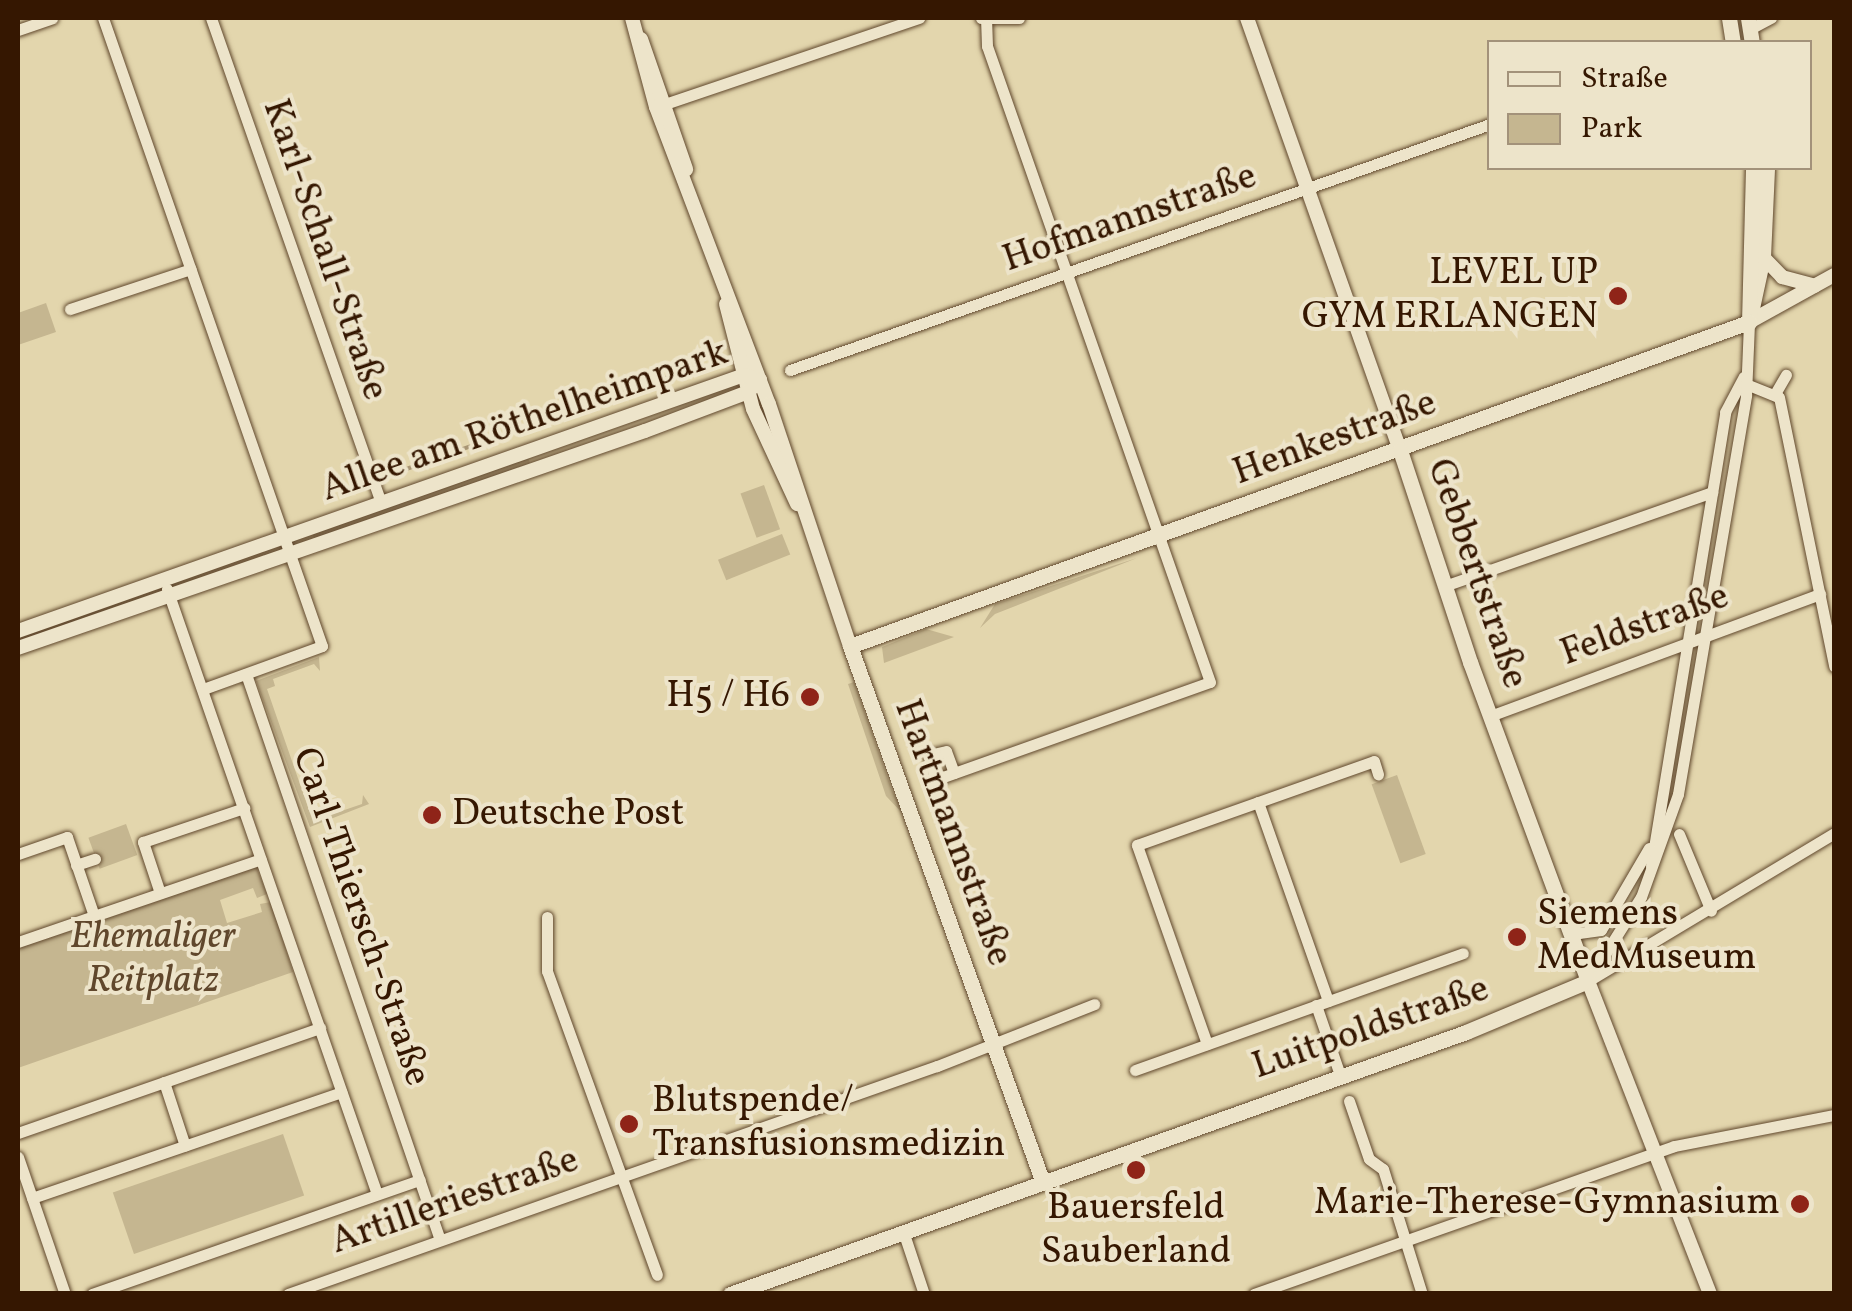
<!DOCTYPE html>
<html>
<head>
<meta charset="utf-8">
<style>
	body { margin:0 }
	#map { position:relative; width:1852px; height:1311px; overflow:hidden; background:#e3d6ad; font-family:Vollkorn,serif }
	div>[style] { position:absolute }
	.green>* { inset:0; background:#c5b690; transform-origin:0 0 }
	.stream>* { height:4px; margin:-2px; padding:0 2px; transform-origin:2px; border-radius:2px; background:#a89573 }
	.roads { filter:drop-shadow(0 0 2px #60472c) drop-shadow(0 0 2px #60472c) }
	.minor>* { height:11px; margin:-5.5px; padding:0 5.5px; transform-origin:5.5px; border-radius:5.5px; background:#ede4ca }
	.tertiary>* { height:14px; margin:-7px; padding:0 7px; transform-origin:7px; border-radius:7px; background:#ede4ca }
	.secondary>* { height:15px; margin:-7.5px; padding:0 7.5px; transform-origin:7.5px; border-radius:7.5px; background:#ede4ca }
	.dots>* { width:28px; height:28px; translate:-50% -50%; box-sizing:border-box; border:5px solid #ede4ca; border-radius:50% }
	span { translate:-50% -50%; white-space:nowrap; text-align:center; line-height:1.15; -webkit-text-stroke:8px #ede4ca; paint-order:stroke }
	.street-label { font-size:38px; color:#351701 }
	.poi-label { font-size:38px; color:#351701 }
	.right { translate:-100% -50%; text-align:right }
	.left { translate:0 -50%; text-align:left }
	.park-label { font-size:38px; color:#60472c; font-style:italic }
	.frame { position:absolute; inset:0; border:20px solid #351701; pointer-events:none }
	.legend { position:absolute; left:1487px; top:40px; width:325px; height:130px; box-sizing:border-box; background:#ede4ca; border:2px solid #a3927a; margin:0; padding:12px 18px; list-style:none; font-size:30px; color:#351701 }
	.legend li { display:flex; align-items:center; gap:20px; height:50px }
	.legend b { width:50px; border:2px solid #a3927a }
</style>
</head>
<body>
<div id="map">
	<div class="green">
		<i style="clip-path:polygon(46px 303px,56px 332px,18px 345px,18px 313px)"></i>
		<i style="clip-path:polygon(528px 457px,530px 463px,447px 494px,315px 540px,312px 534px)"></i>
		<i style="left:764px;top:485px;width:47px;height:25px;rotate:70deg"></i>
		<i style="left:782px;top:534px;width:22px;height:69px;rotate:68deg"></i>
		<i style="clip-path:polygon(1137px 558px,995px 614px,980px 628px,995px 604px)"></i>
		<i style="clip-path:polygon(926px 629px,954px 637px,884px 663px,882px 647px)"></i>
		<i style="clip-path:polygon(319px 657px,320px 671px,314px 664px,273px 679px,275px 686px,267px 689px,310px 813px,318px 811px,321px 818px,362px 804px,363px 795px,369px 804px,310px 827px,256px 681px)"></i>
		<i style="clip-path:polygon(854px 682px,892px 790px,904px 815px,886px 796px,848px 684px)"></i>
		<i style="left:1397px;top:775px;width:84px;height:27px;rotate:70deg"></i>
		<i style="left:126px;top:824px;width:33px;height:40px;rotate:70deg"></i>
		<i style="clip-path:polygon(256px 866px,267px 894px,257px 898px,253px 888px,220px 900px,227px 923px,262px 912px,260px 904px,271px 902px,293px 972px,18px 1068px,18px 947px)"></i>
		<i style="left:283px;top:1134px;width:65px;height:180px;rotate:71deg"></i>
	</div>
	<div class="stream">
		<i style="left:588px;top:405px;width:112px;rotate:-19.2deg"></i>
		<i style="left:381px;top:478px;width:120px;rotate:-19.5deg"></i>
	</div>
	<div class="roads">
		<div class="minor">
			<i style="left:103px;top:18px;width:665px;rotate:70.78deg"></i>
			<i style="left:322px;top:646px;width:127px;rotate:160.1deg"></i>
			<i style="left:211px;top:18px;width:514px;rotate:70.68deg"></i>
			<i style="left:981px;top:18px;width:38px"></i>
			<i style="left:1750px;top:29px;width:24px;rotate:-28deg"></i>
			<i style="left:18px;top:30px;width:36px;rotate:-19deg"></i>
			<i style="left:656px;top:107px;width:278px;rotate:-18.7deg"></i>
			<i style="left:70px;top:309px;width:127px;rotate:-18.3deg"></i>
			<i style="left:790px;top:370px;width:742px;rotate:-19.36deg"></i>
			<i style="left:1746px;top:384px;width:35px;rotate:22deg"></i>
			<i style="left:1779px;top:397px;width:275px;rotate:78.4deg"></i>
			<i style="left:1776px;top:392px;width:20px;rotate:-60deg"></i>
			<i style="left:1447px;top:585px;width:281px;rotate:-19.3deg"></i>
			<i style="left:167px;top:589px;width:640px;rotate:70.86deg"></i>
			<i style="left:246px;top:674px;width:598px;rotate:71.08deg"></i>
			<i style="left:1490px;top:716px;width:352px;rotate:-20.3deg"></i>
			<i style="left:954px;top:773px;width:23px;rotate:-110deg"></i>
			<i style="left:946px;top:751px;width:17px;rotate:167deg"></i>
			<i style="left:929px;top:755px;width:20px;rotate:75deg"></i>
			<i style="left:934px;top:774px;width:9px;rotate:18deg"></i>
			<i style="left:943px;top:777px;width:283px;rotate:-19.6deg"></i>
			<i style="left:1210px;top:682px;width:674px;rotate:-109.32deg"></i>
			<i style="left:987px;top:46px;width:26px;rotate:-92deg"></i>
			<i style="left:1258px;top:802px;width:211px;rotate:70.6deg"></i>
			<i style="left:1679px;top:834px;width:83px;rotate:67.4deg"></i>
			<i style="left:18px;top:854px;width:52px;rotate:-19.1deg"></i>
			<i style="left:67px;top:837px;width:83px;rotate:71.1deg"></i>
			<i style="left:94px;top:916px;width:80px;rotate:161.1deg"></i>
			<i style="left:76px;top:865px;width:20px;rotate:-18deg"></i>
			<i style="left:1651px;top:866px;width:460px;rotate:-80.7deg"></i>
			<i style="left:1725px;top:412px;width:40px;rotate:-62deg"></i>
			<i style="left:160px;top:893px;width:54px;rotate:-108.4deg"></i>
			<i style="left:143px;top:842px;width:107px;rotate:-18.6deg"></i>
			<i style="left:94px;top:916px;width:176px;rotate:-18.8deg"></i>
			<i style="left:547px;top:917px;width:54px;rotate:90deg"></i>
			<i style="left:547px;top:971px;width:323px;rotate:70.1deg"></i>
			<i style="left:1568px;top:926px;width:13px;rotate:32deg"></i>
			<i style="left:1579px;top:933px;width:22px;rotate:-8deg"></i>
			<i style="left:1601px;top:930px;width:95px;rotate:-59.7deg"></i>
			<i style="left:1588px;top:981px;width:99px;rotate:-57.8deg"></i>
			<i style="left:1641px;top:897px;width:109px;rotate:-70.2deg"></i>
			<i style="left:1678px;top:794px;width:405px;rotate:-80.3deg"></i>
			<i style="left:1746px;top:395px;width:73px;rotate:-87.6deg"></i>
			<i style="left:1588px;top:981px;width:287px;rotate:-31deg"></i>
			<i style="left:1316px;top:1005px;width:74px;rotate:71.1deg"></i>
			<i style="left:1207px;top:1044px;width:211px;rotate:-109.4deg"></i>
			<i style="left:1137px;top:845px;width:251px;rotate:-19.5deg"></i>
			<i style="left:1374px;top:761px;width:14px;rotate:73deg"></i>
			<i style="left:1135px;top:1070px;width:348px;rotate:-19.6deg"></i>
			<i style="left:164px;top:1082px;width:67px;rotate:71.8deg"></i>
			<i style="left:1349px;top:1101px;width:61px;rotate:71deg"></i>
			<i style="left:1369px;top:1159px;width:17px;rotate:36deg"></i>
			<i style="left:1383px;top:1169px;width:131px;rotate:72.7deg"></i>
			<i style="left:18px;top:1133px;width:320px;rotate:-19.2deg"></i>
			<i style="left:18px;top:1157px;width:145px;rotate:71.1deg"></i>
			<i style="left:32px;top:1198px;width:327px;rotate:-18.9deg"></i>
			<i style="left:903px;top:1231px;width:66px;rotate:71.6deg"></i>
			<i style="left:92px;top:1294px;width:347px;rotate:-19.2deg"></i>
			<i style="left:288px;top:1294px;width:688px;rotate:-19.36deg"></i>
			<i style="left:937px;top:1066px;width:169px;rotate:-21.5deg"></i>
			<i style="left:1254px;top:1294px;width:445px;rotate:-19.4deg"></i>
			<i style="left:1674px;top:1146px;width:163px;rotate:-11deg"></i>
		</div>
		<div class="tertiary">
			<i style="left:632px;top:18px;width:92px;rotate:74.9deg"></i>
			<i style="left:656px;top:107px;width:318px;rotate:69.2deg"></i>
			<i style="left:769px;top:404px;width:255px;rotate:71.5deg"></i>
			<i style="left:1247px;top:18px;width:458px;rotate:70.5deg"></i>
			<i style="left:641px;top:39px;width:138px;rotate:70.9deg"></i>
			<i style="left:1763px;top:257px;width:28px;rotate:46deg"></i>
			<i style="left:1782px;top:277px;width:34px;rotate:15deg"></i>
			<i style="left:726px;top:304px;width:108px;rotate:75.6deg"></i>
			<i style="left:753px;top:409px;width:105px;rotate:65.1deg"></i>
			<i style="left:1749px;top:322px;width:97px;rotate:-28.9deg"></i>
			<i style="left:18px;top:631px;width:770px;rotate:-19.42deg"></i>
			<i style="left:744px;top:375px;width:17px;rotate:17deg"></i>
			<i style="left:18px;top:648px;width:663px;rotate:-19.09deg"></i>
			<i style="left:645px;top:431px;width:110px;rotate:-20.7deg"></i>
			<i style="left:748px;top:392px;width:17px;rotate:-45deg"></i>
			<i style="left:1588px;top:981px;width:336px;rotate:68.7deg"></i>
		</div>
		<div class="secondary">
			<i style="left:1729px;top:18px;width:24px;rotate:81deg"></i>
			<i style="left:1748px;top:18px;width:24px;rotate:81deg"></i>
			<i style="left:1749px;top:322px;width:66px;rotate:-77.8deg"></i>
			<i style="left:1763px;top:257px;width:89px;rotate:-87.4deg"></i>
			<i style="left:1749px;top:322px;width:154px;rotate:-88.5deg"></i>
			<i style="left:1042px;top:1180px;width:567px;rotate:-109.78deg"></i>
			<i style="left:850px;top:646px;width:956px;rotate:-19.82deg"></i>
			<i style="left:730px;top:1294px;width:781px;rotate:-19.59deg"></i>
			<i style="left:1466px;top:1032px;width:132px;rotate:-22.7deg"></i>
			<i style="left:1588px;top:981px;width:340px;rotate:-110.3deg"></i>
			<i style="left:1470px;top:662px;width:223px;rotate:-108.3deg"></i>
		</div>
	</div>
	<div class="dots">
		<i style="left:1618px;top:296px;background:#8f2418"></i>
		<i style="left:810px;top:697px;background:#8f2418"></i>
		<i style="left:432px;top:815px;background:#8f2418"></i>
		<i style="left:1517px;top:937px;background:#8f2418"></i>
		<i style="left:629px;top:1124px;background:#8f2418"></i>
		<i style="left:1136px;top:1170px;background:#8f2418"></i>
		<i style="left:1800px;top:1204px;background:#8f2418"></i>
	</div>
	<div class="street-label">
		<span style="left:1130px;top:219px;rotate:-19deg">Hofmannstraße</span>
		<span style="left:324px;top:250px;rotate:71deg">Karl-Schall-Straße</span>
		<span style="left:525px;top:422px;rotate:-19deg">Allee am Röthelheimpark</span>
		<span style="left:1335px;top:439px;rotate:-20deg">Henkestraße</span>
		<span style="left:1476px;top:574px;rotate:71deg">Gebbertstraße</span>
		<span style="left:1645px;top:626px;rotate:-20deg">Feldstraße</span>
		<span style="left:952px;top:833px;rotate:70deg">Hartmannstraße</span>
		<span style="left:360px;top:917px;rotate:71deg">Carl-Thiersch-Straße</span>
		<span style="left:1371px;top:1029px;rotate:-19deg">Luitpoldstraße</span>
		<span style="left:455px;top:1202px;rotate:-19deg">Artilleriestraße</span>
	</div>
	<div class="poi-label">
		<span class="right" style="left:1598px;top:296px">LEVEL UP<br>GYM ERLANGEN</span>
		<span class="right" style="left:790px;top:697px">H5 / H6</span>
		<span class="left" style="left:452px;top:815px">Deutsche Post</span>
		<span class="left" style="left:1537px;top:937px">Siemens<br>MedMuseum</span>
		<span class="left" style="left:652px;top:1124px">Blutspende/<br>Transfusionsmedizin</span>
		<span class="right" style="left:1780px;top:1204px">Marie-Therese-Gymnasium</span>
		<span style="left:1136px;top:1231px">Bauersfeld<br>Sauberland</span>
	</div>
	<div class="park-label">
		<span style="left:153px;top:960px">Ehemaliger<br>Reitplatz</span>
	</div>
	<div class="frame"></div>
	<ul class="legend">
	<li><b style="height:12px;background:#ede4ca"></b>Straße</li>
	<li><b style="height:28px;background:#c5b690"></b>Park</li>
	</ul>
</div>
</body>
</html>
